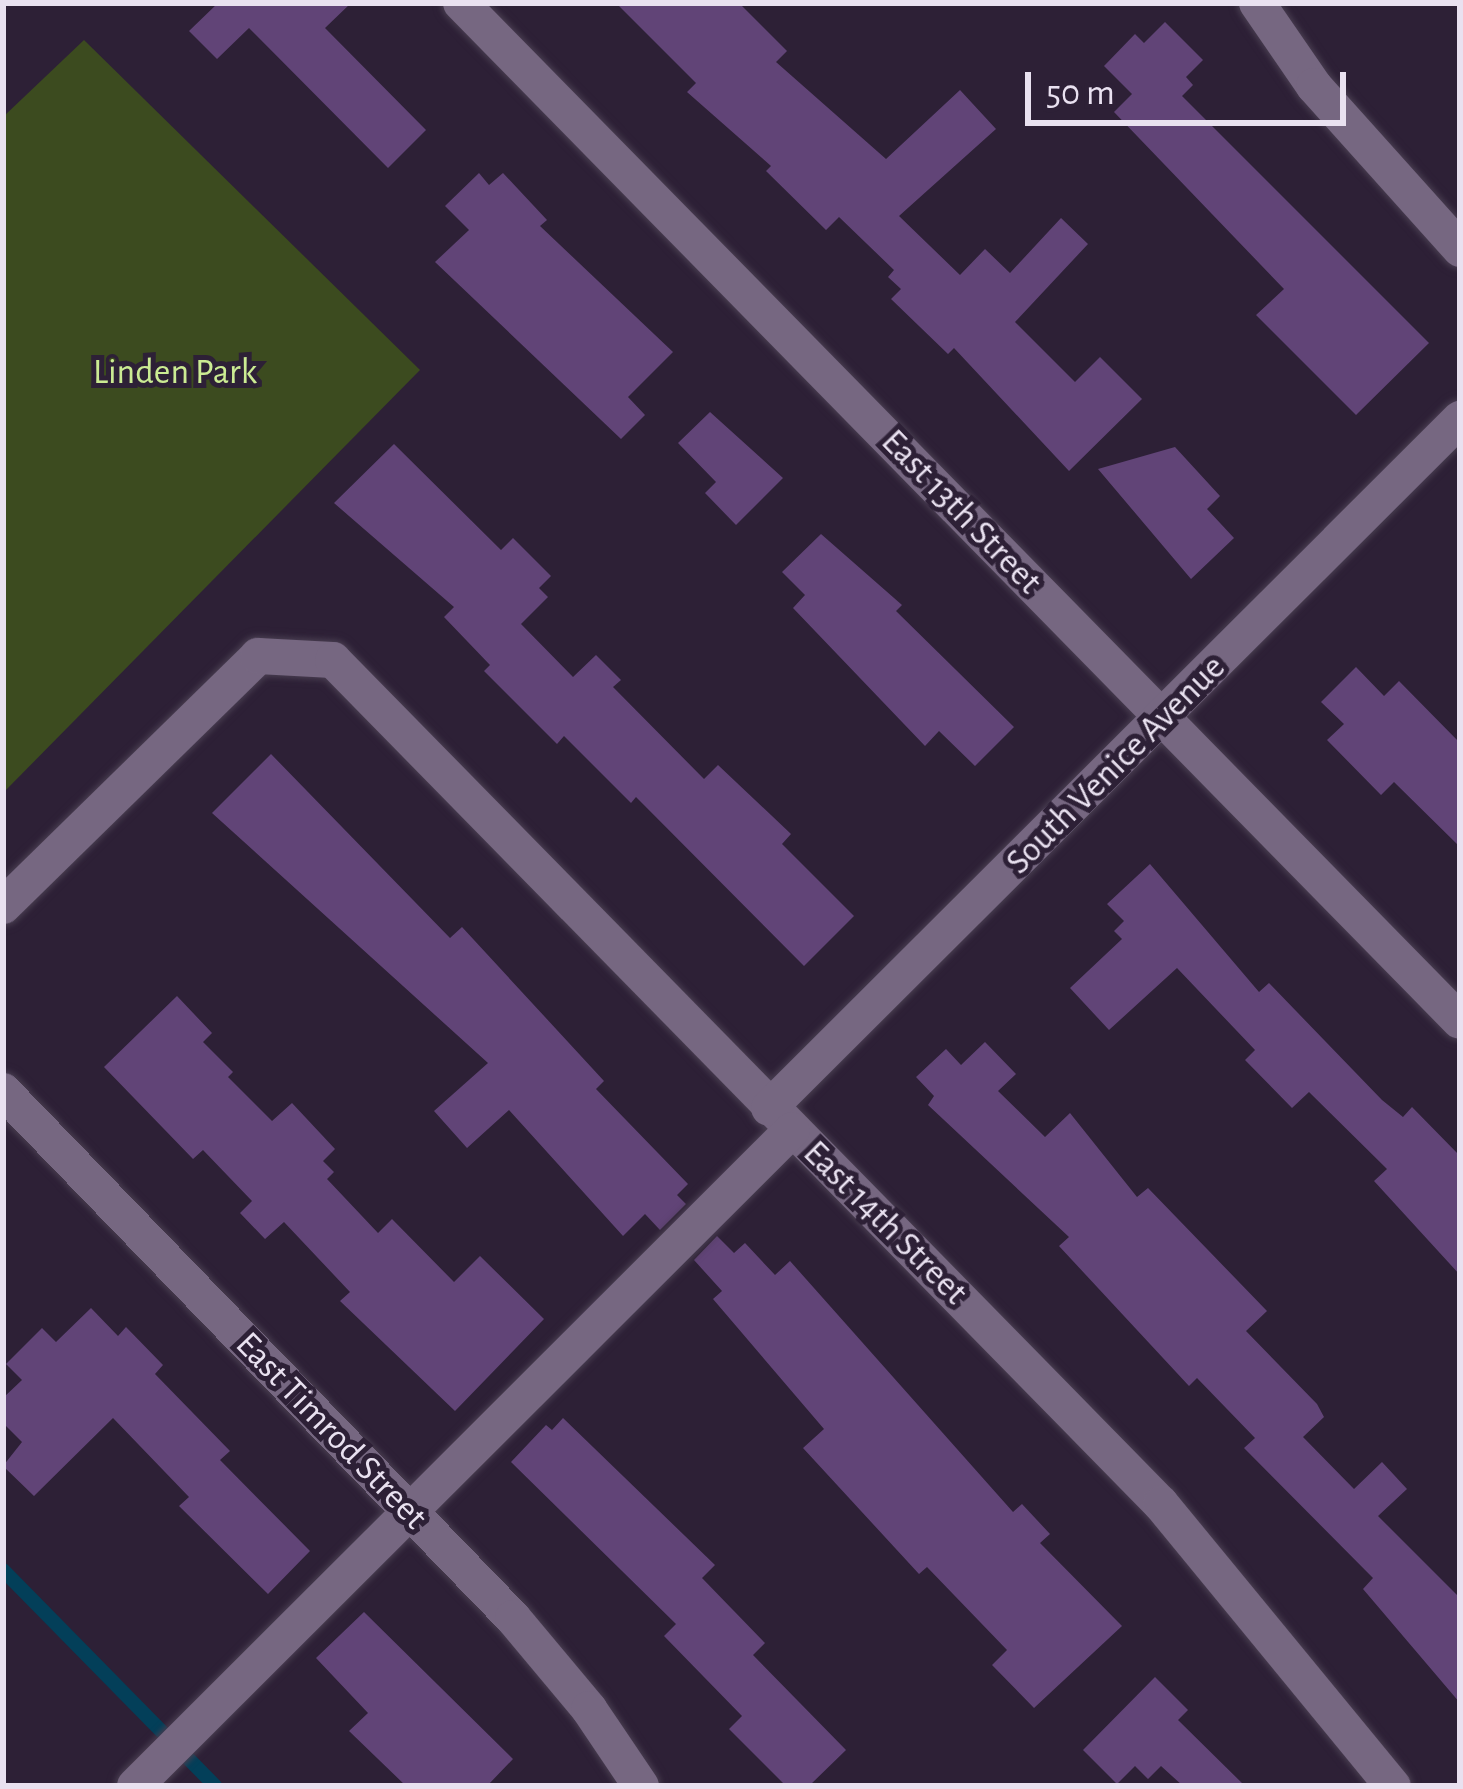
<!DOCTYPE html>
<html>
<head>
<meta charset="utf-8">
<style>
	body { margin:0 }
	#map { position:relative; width:1463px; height:1789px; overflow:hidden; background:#2d2036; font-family:"Alegreya Sans",sans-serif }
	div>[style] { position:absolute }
	.green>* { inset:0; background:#3c4b1f }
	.stream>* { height:14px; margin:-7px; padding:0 7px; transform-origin:7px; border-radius:7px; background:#033f59 }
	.building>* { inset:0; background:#614477 }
	.roads { filter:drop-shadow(0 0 3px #483d50) drop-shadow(0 0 3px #483d50) }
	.minor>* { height:36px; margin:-18px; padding:0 18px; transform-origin:18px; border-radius:18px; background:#766781 }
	span { translate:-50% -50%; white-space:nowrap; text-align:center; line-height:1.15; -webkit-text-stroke:10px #2d2036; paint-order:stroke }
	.park-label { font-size:36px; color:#cbeb93 }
	.street-label { font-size:36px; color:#e9e1f0 }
	.frame { position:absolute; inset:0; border:6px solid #e9e1f0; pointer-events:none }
	.scale { position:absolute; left:1025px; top:72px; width:321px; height:54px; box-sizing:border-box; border:6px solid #e9e1f0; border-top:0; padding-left:15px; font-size:36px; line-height:42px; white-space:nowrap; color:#e9e1f0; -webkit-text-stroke:9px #2d2036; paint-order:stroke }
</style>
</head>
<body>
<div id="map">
	<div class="green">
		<i style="clip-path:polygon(84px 40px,420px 370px,3px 793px,3px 117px)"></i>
	</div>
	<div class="stream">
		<i style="left:3px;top:1570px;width:303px;rotate:45.5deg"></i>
	</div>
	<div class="building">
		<i style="clip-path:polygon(218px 3px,351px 3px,325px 28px,426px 130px,388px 168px,249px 28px,217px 59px,189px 31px)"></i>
		<i style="clip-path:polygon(616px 3px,739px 3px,787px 51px,776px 62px,886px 159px,960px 90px,996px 129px,899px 216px,960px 275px,985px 249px,1010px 273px,1061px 218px,1088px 244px,1015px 322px,1075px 382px,1100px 357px,1142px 399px,1069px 471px,954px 348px,948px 354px,891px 299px,901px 289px,888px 277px,894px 270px,839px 217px,826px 230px,766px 171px,771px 166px,687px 92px,696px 83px)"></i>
		<i style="clip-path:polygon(1165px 22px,1203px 60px,1186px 77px,1193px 85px,1182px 96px,1429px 343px,1356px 415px,1256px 315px,1284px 289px,1114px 112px,1132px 94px,1104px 66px,1135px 34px,1144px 43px)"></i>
		<i style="clip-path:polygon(479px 173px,489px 185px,503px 173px,547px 220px,540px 226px,673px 352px,628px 397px,645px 415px,621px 439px,435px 262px,469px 230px,445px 206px)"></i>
		<i style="clip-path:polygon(710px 412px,783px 478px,736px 525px,705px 493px,716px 482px,678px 443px)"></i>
		<i style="clip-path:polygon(394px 444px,501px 550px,513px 538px,551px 576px,539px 588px,548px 597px,521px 624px,573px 677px,596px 655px,621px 680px,613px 687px,704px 779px,718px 765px,791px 834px,782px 844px,854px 916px,804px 966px,636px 797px,631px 803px,564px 736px,557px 744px,484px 671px,490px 665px,444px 617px,454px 607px,334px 503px)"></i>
		<i style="clip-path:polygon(1175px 447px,1220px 496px,1207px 509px,1234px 538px,1191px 579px,1098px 469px)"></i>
		<i style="clip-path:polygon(821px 534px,902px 605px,896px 611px,1014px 727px,975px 766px,939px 731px,925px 746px,793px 608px,805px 595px,782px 572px)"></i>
		<i style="clip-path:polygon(1356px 667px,1384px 696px,1399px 681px,1460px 743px,1460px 847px,1394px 782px,1381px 795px,1327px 740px,1344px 724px,1321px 702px)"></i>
		<i style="clip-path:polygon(271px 754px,450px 938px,462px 927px,604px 1081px,596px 1089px,688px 1184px,677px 1195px,686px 1204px,660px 1230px,645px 1214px,623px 1236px,509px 1110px,467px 1148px,434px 1111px,488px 1063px,212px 813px)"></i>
		<i style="clip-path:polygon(1150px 864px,1259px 992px,1269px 983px,1382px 1100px,1403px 1117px,1412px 1107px,1460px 1156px,1460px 1275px,1374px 1181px,1387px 1169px,1309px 1092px,1292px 1108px,1245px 1060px,1255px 1050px,1177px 968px,1109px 1030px,1070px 988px,1122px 939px,1114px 931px,1124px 921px,1107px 904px)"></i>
		<i style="clip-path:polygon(177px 996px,212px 1033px,203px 1042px,233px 1072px,228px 1077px,272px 1121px,292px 1103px,335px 1149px,323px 1161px,334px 1172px,327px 1179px,378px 1233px,392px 1219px,454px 1282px,480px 1256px,544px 1319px,455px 1411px,340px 1301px,350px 1292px,284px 1222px,265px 1239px,240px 1213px,252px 1201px,203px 1150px,193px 1159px,104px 1067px)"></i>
		<i style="clip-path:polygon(985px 1042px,1016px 1074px,998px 1091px,1045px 1137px,1070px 1113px,1137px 1197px,1148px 1188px,1267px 1311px,1246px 1331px,1317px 1404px,1324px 1417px,1303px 1437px,1354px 1489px,1382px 1462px,1407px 1489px,1378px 1516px,1460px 1598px,1460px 1703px,1363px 1589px,1373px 1578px,1244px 1448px,1255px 1438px,1197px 1378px,1189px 1386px,1059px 1246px,1069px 1237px,928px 1105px,934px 1096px,916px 1077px,946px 1049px,961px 1065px)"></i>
		<i style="clip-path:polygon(717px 1236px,734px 1253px,745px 1243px,775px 1275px,790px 1261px,1013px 1512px,1022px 1504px,1050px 1534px,1040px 1543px,1122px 1626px,1034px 1708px,992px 1665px,1007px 1650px,927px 1567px,919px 1574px,803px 1448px,824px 1429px,713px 1299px,722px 1291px,694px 1260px)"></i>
		<i style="clip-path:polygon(91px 1308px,118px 1336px,126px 1327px,163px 1365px,155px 1374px,230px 1451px,220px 1460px,310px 1551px,268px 1594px,179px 1506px,189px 1497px,113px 1418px,34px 1496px,3px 1466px,22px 1442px,3px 1423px,3px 1398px,22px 1380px,6px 1364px,42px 1328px,56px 1342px)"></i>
		<i style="clip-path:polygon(563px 1418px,715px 1565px,702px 1578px,765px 1643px,753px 1655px,846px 1750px,809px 1786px,786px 1786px,729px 1729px,742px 1716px,664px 1636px,676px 1624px,511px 1462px,546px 1425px,552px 1430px)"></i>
		<i style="clip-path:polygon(364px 1612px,513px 1759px,487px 1786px,406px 1786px,349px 1731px,368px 1713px,316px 1658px)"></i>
		<i style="clip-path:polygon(1155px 1677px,1188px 1710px,1178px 1720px,1245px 1786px,1183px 1786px,1161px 1766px,1148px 1779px,1135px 1766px,1117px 1784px,1083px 1750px)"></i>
	</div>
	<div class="roads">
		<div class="minor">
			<i style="left:461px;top:3px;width:1426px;rotate:45.54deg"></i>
			<i style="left:1257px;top:3px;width:101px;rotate:55.5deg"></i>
			<i style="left:1314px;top:86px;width:219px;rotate:48.1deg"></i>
			<i style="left:3px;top:906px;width:357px;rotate:-44.4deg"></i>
			<i style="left:258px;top:656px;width:75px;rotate:3.1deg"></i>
			<i style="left:333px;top:660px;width:1182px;rotate:45.55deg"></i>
			<i style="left:1161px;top:1504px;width:365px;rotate:50.6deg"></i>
			<i style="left:3px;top:1091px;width:733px;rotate:45.94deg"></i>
			<i style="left:513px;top:1618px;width:119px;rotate:50.1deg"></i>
			<i style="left:589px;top:1709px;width:93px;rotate:56deg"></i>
			<i style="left:769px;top:1108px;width:976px;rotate:-44.92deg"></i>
			<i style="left:135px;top:1786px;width:928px;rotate:-44.96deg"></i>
		</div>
	</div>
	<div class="park-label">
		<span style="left:175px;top:373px">Linden Park</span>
	</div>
	<div class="street-label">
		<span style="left:961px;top:512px;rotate:46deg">East 13th Street</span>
		<span style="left:1116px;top:765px;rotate:-45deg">South Venice Avenue</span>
		<span style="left:885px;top:1223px;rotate:45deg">East 14th Street</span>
		<span style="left:331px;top:1431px;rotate:46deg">East Timrod Street</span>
	</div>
	<div class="frame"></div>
	<div class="scale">50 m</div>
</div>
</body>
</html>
